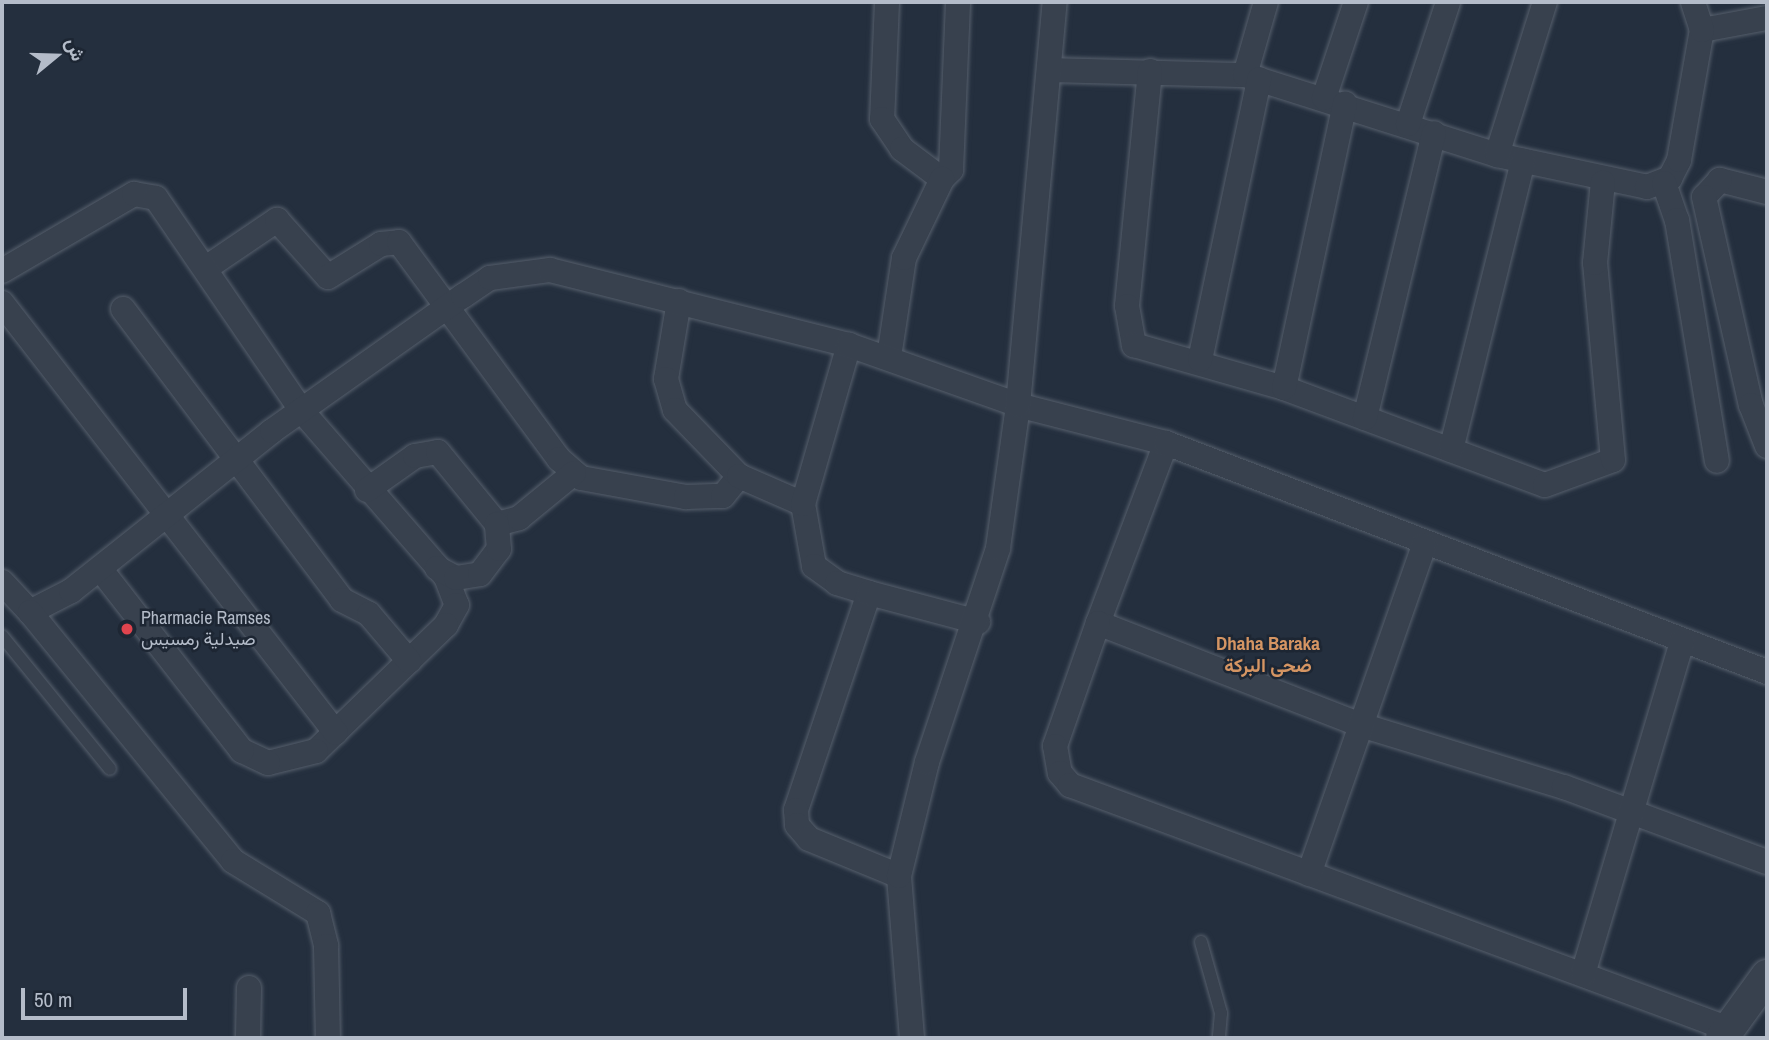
<!DOCTYPE html>
<html>
<head>
<meta charset="utf-8">
<style>
	body { margin:0 }
	#map { position:relative; width:1769px; height:1040px; overflow:hidden; background:#242f3e; font-family:"Archivo Narrow",Vazirmatn,sans-serif }
	div>[style] { position:absolute }
	.roads { filter:drop-shadow(0 0 2px #565f6c) drop-shadow(0 0 2px #565f6c) }
	.service>* { height:12px; margin:-6px; padding:0 6px; transform-origin:6px; border-radius:6px; background:#38414e }
	.minor>* { height:24px; margin:-12px; padding:0 12px; transform-origin:12px; border-radius:12px; background:#38414e }
	.tertiary>* { height:32px; margin:-16px; padding:0 16px; transform-origin:16px; border-radius:16px; background:#38414e }
	.dots>* { width:19px; height:19px; translate:-50% -50%; box-sizing:border-box; border:4px solid #1d2633; border-radius:50% }
	span { translate:-50% -50%; white-space:nowrap; text-align:center; line-height:1.15; -webkit-text-stroke:5px #1d2633; paint-order:stroke }
	.poi-label { font-size:18px; color:#b4bcc9 }
	.left { translate:0 -50%; text-align:left }
	.neighbourhood-label { font-size:19px; color:#d59563; font-weight:700 }
	.frame { position:absolute; inset:0; border:4px solid #b4bcc9; pointer-events:none }
	.north { position:absolute; left:21px; top:21px; width:70px; height:70px; -webkit-text-stroke:5px #1d2633; paint-order:stroke; rotate:71deg; font-size:19px; font-weight:700; line-height:28px; text-align:center; color:#b4bcc9 }
	.north::after { content:''; display:block; margin:auto; width:24px; height:32px; background:#b4bcc9; clip-path:polygon(50% 0,100% 100%,50% 72%,0 100%) }
	.scale { position:absolute; left:21px; top:988px; width:166px; height:32px; box-sizing:border-box; border:4px solid #b4bcc9; border-top:0; padding-left:9px; font-size:21px; line-height:24px; white-space:nowrap; color:#b4bcc9; -webkit-text-stroke:5px #1d2633; paint-order:stroke }
</style>
</head>
<body>
<div id="map">
	<div class="roads">
		<div class="service">
			<i style="left:2px;top:636px;width:171px;rotate:50.9deg"></i>
			<i style="left:1201px;top:942px;width:74px;rotate:74.3deg"></i>
			<i style="left:1221px;top:1013px;width:25px;rotate:95deg"></i>
		</div>
		<div class="minor">
			<i style="left:887px;top:2px;width:117px;rotate:92.4deg"></i>
			<i style="left:882px;top:119px;width:36px;rotate:56deg"></i>
			<i style="left:902px;top:149px;width:50px;rotate:36.9deg"></i>
			<i style="left:942px;top:179px;width:13px;rotate:-45deg"></i>
			<i style="left:951px;top:170px;width:168px;rotate:-87.6deg"></i>
			<i style="left:1702px;top:30px;width:66px;rotate:-10.5deg"></i>
			<i style="left:1051px;top:70px;width:194px;rotate:1.5deg"></i>
			<i style="left:1245px;top:75px;width:264px;rotate:17.6deg"></i>
			<i style="left:1497px;top:155px;width:153px;rotate:12deg"></i>
			<i style="left:1647px;top:187px;width:25px;rotate:-21deg"></i>
			<i style="left:1670px;top:178px;width:20px;rotate:-63deg"></i>
			<i style="left:1679px;top:160px;width:132px;rotate:-80deg"></i>
			<i style="left:1702px;top:30px;width:29px;rotate:-108deg"></i>
			<i style="left:1150px;top:71px;width:236px;rotate:95.6deg"></i>
			<i style="left:1127px;top:306px;width:40px;rotate:80deg"></i>
			<i style="left:1134px;top:345px;width:156px;rotate:16deg"></i>
			<i style="left:1284px;top:388px;width:278px;rotate:20.4deg"></i>
			<i style="left:1545px;top:485px;width:72px;rotate:-20.2deg"></i>
			<i style="left:1613px;top:460px;width:198px;rotate:-95.2deg"></i>
			<i style="left:1595px;top:263px;width:81px;rotate:-84.4deg"></i>
			<i style="left:1245px;top:75px;width:76px;rotate:-74deg"></i>
			<i style="left:1324px;top:98px;width:101px;rotate:-71.6deg"></i>
			<i style="left:1408px;top:124px;width:128px;rotate:-71.8deg"></i>
			<i style="left:1497px;top:155px;width:160px;rotate:-72.6deg"></i>
			<i style="left:1664px;top:183px;width:39px;rotate:71deg"></i>
			<i style="left:1677px;top:220px;width:244px;rotate:80.6deg"></i>
			<i style="left:1767px;top:192px;width:49px;rotate:-165.7deg"></i>
			<i style="left:1720px;top:180px;width:23px;rotate:133deg"></i>
			<i style="left:1704px;top:197px;width:213px;rotate:77.3deg"></i>
			<i style="left:1751px;top:405px;width:44px;rotate:68.7deg"></i>
			<i style="left:206px;top:268px;width:86px;rotate:-34.1deg"></i>
			<i style="left:277px;top:220px;width:76px;rotate:48.2deg"></i>
			<i style="left:328px;top:277px;width:62px;rotate:-31.9deg"></i>
			<i style="left:381px;top:244px;width:18px;rotate:-6deg"></i>
			<i style="left:399px;top:242px;width:270px;rotate:53.6deg"></i>
			<i style="left:559px;top:459px;width:29px;rotate:41deg"></i>
			<i style="left:581px;top:478px;width:107px;rotate:10.3deg"></i>
			<i style="left:686px;top:497px;width:37px;rotate:-2deg"></i>
			<i style="left:723px;top:496px;width:26px;rotate:-51deg"></i>
			<i style="left:2px;top:271px;width:153px;rotate:-30.3deg"></i>
			<i style="left:134px;top:194px;width:22px;rotate:10deg"></i>
			<i style="left:156px;top:198px;width:257px;rotate:55.6deg"></i>
			<i style="left:301px;top:410px;width:221px;rotate:49deg"></i>
			<i style="left:446px;top:577px;width:30px;rotate:69deg"></i>
			<i style="left:457px;top:605px;width:23px;rotate:119deg"></i>
			<i style="left:446px;top:625px;width:181px;rotate:135.9deg"></i>
			<i style="left:316px;top:751px;width:49px;rotate:166deg"></i>
			<i style="left:268px;top:763px;width:29px;rotate:-155deg"></i>
			<i style="left:242px;top:751px;width:229px;rotate:-127.9deg"></i>
			<i style="left:679px;top:301px;width:79px;rotate:99.5deg"></i>
			<i style="left:666px;top:379px;width:32px;rotate:74deg"></i>
			<i style="left:675px;top:410px;width:92px;rotate:45.9deg"></i>
			<i style="left:739px;top:476px;width:70px;rotate:23.6deg"></i>
			<i style="left:803px;top:504px;width:63px;rotate:79.9deg"></i>
			<i style="left:814px;top:566px;width:29px;rotate:36deg"></i>
			<i style="left:837px;top:583px;width:34px;rotate:17deg"></i>
			<i style="left:869px;top:593px;width:229px;rotate:108.6deg"></i>
			<i style="left:796px;top:810px;width:15px;rotate:86deg"></i>
			<i style="left:797px;top:825px;width:18px;rotate:49deg"></i>
			<i style="left:809px;top:839px;width:97px;rotate:22.3deg"></i>
			<i style="left:2px;top:303px;width:544px;rotate:52.16deg"></i>
			<i style="left:123px;top:309px;width:364px;rotate:53deg"></i>
			<i style="left:342px;top:600px;width:30px;rotate:27deg"></i>
			<i style="left:369px;top:614px;width:62px;rotate:49.6deg"></i>
			<i style="left:889px;top:357px;width:100px;rotate:-81.4deg"></i>
			<i style="left:904px;top:258px;width:88px;rotate:-64.3deg"></i>
			<i style="left:1200px;top:360px;width:287px;rotate:-78.1deg"></i>
			<i style="left:1284px;top:388px;width:291px;rotate:-77.9deg"></i>
			<i style="left:1365px;top:418px;width:293px;rotate:-76.4deg"></i>
			<i style="left:1166px;top:443px;width:192px;rotate:110.7deg"></i>
			<i style="left:1098px;top:623px;width:285px;rotate:21.2deg"></i>
			<i style="left:1364px;top:726px;width:209px;rotate:17deg"></i>
			<i style="left:1564px;top:787px;width:216px;rotate:20.3deg"></i>
			<i style="left:1451px;top:450px;width:298px;rotate:-76deg"></i>
			<i style="left:367px;top:490px;width:59px;rotate:-35.3deg"></i>
			<i style="left:415px;top:456px;width:23px;rotate:-10deg"></i>
			<i style="left:438px;top:452px;width:93px;rotate:50.7deg"></i>
			<i style="left:497px;top:524px;width:23px;rotate:-15deg"></i>
			<i style="left:519px;top:518px;width:71px;rotate:-39.3deg"></i>
			<i style="left:803px;top:504px;width:166px;rotate:-73.9deg"></i>
			<i style="left:437px;top:568px;width:21px;rotate:28deg"></i>
			<i style="left:456px;top:578px;width:24px;rotate:-9deg"></i>
			<i style="left:480px;top:574px;width:31px;rotate:-53deg"></i>
			<i style="left:499px;top:549px;width:25px;rotate:-95deg"></i>
			<i style="left:2px;top:582px;width:41px;rotate:47deg"></i>
			<i style="left:30px;top:612px;width:46px;rotate:-27.1deg"></i>
			<i style="left:71px;top:591px;width:257px;rotate:-38.5deg"></i>
			<i style="left:272px;top:431px;width:234px;rotate:-35.3deg"></i>
			<i style="left:463px;top:296px;width:32px;rotate:-34deg"></i>
			<i style="left:490px;top:278px;width:61px;rotate:-7.6deg"></i>
			<i style="left:550px;top:270px;width:308px;rotate:14.1deg"></i>
			<i style="left:849px;top:345px;width:179px;rotate:19.5deg"></i>
			<i style="left:1018px;top:405px;width:153px;rotate:14.4deg"></i>
			<i style="left:1166px;top:443px;width:643px;rotate:20.86deg"></i>
			<i style="left:869px;top:593px;width:113px;rotate:14.9deg"></i>
			<i style="left:30px;top:612px;width:321px;rotate:50.8deg"></i>
			<i style="left:233px;top:861px;width:100px;rotate:31.5deg"></i>
			<i style="left:318px;top:913px;width:34px;rotate:76deg"></i>
			<i style="left:326px;top:946px;width:92px;rotate:88.8deg"></i>
			<i style="left:1098px;top:623px;width:130px;rotate:109.3deg"></i>
			<i style="left:1055px;top:746px;width:27px;rotate:80deg"></i>
			<i style="left:1060px;top:773px;width:16px;rotate:50deg"></i>
			<i style="left:1070px;top:785px;width:703px;rotate:20.32deg"></i>
			<i style="left:1309px;top:874px;width:348px;rotate:-70.7deg"></i>
			<i style="left:1583px;top:974px;width:347px;rotate:-73.4deg"></i>
			<i style="left:248px;top:1038px;width:50px;rotate:-88.9deg"></i>
			<i style="left:912px;top:1038px;width:163px;rotate:-94.6deg"></i>
			<i style="left:899px;top:876px;width:117px;rotate:-76.2deg"></i>
			<i style="left:927px;top:762px;width:225px;rotate:-71.6deg"></i>
			<i style="left:998px;top:548px;width:144px;rotate:-82deg"></i>
			<i style="left:1018px;top:405px;width:405px;rotate:-84.8deg"></i>
		</div>
		<div class="tertiary">
			<i style="left:1722px;top:1038px;width:77px;rotate:-54deg"></i>
		</div>
	</div>
	<div class="dots">
		<i style="left:127px;top:629px;background:#e0444e"></i>
	</div>
	<div class="poi-label">
		<span class="left" style="left:141px;top:629px">Pharmacie Ramses<br>صيدلية رمسيس</span>
	</div>
	<div class="neighbourhood-label">
		<span style="left:1268px;top:655px">Dhaha Baraka<br>ضحى البركة</span>
	</div>
	<div class="frame"></div>
	<div class="north">ش</div>
	<div class="scale">50 m</div>
</div>
</body>
</html>
